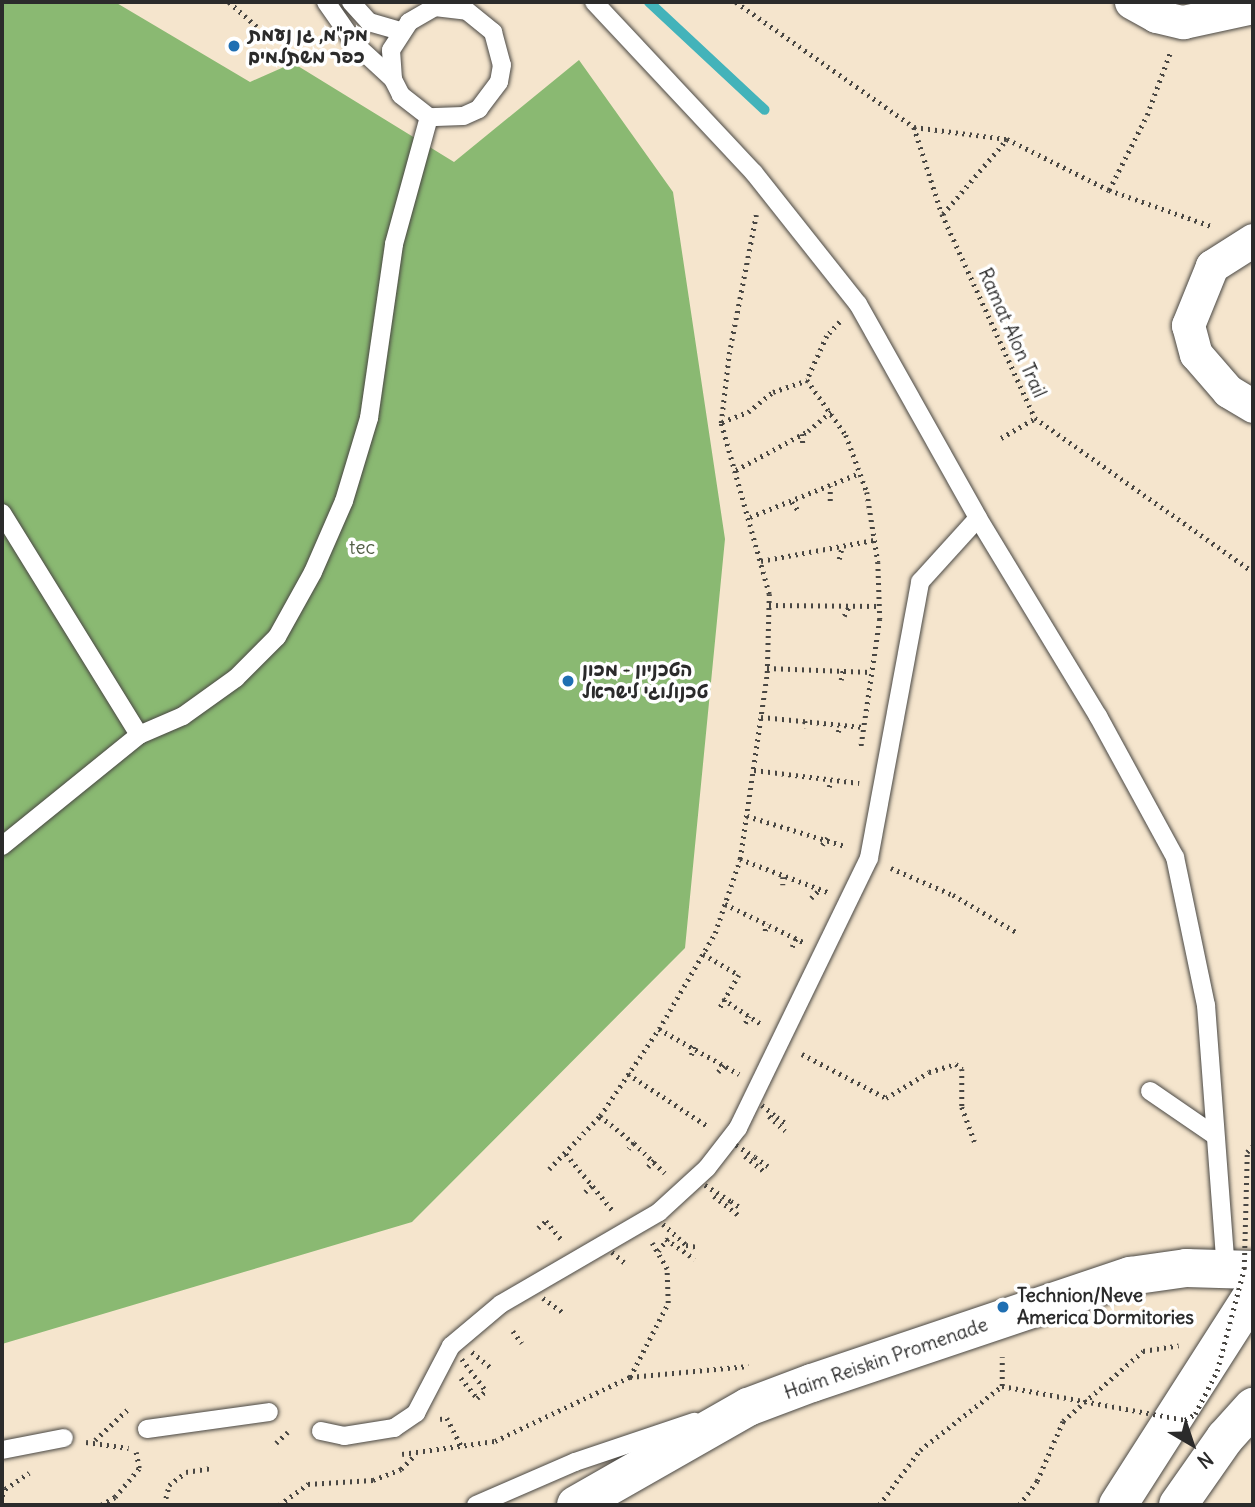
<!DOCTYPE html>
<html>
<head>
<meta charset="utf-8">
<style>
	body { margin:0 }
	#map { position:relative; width:1255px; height:1507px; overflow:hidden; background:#f5e5cd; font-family:Delius,"Playpen Sans Hebrew",sans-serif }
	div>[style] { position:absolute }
	.forest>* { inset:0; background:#8ab972 }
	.stream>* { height:10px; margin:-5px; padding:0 5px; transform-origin:5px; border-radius:5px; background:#43b3ba }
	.path>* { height:4.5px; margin-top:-2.25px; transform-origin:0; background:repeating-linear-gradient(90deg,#494743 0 2px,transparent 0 7px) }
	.roads { filter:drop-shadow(0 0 2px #494743) drop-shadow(0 0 2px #494743) }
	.service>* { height:18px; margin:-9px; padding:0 9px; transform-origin:9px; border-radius:9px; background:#fff }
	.minor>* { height:33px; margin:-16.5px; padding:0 16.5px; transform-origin:16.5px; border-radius:16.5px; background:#fff }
	.tertiary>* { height:38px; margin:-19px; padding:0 19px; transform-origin:19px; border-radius:19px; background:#fff }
	.path-bridge>* { height:4.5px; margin-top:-2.25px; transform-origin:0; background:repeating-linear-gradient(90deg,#494743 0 2px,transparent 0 7px) }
	.dots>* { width:19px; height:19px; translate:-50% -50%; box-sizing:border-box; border:4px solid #fff; border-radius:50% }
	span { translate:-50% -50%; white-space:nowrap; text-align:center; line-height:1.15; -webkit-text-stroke:7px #fff; paint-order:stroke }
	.poi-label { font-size:19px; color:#2b2b2b; font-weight:700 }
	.left { translate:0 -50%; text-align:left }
	.street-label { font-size:19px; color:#2b2b2b }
	.park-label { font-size:19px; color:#525f46 }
	.frame { position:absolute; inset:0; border:4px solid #2b2b2b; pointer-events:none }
	.north { position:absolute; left:1157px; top:1409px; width:70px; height:70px; -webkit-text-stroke:5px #fff; paint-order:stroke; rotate:141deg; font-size:19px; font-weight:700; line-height:28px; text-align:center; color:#2b2b2b }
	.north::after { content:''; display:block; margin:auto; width:24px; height:32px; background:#2b2b2b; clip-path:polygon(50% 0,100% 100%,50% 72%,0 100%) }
</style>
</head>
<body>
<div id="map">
	<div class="forest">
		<i style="clip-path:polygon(2px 2px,115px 2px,250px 82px,293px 63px,454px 162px,579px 60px,673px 192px,725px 539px,685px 948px,412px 1222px,2px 1344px)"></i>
	</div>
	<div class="stream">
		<i style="left:649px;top:2px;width:158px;rotate:43deg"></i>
	</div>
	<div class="path">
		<i style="left:229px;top:2px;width:44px;rotate:41.3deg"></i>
		<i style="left:262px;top:31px;width:42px;rotate:1.4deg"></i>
		<i style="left:736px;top:2px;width:218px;rotate:35.1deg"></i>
		<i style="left:914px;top:127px;width:94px;rotate:7.4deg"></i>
		<i style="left:914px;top:127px;width:91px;rotate:72.2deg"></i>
		<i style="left:942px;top:214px;width:224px;rotate:65.5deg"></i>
		<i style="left:1035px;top:418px;width:267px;rotate:35.2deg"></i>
		<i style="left:1109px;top:190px;width:84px;rotate:-63.1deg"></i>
		<i style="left:1147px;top:115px;width:69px;rotate:-69.7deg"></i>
		<i style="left:943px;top:214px;width:99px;rotate:-49.5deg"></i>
		<i style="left:1007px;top:139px;width:114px;rotate:26.6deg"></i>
		<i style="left:1109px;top:190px;width:111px;rotate:19.4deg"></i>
		<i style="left:840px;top:322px;width:19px;rotate:133deg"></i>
		<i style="left:827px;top:336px;width:48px;rotate:114.4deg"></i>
		<i style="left:807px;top:380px;width:67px;rotate:54.7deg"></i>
		<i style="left:846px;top:435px;width:61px;rotate:69.8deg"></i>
		<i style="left:867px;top:492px;width:71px;rotate:81.1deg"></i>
		<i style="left:878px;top:562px;width:57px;rotate:88deg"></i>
		<i style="left:880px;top:619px;width:129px;rotate:98.4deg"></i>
		<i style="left:722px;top:422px;width:28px;rotate:-21deg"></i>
		<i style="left:748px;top:412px;width:32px;rotate:-39deg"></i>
		<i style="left:773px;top:392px;width:36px;rotate:-19deg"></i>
		<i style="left:802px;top:434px;width:10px;rotate:84deg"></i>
		<i style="left:1001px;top:438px;width:39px;rotate:-30deg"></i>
		<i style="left:736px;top:470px;width:82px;rotate:-28.4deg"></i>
		<i style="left:808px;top:431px;width:30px;rotate:-40deg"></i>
		<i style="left:830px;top:501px;width:15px;rotate:-90deg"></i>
		<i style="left:792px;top:502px;width:10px;rotate:53deg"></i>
		<i style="left:750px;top:517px;width:118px;rotate:-21.8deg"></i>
		<i style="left:839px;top:559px;width:12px;rotate:-76deg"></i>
		<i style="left:761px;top:561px;width:115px;rotate:-10.5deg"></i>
		<i style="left:769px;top:605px;width:111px;rotate:0.5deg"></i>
		<i style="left:844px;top:616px;width:11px;rotate:-63deg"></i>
		<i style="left:767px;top:668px;width:104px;rotate:2.2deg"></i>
		<i style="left:841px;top:680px;width:10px;rotate:-79deg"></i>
		<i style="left:761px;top:717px;width:102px;rotate:5.6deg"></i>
		<i style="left:805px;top:721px;width:7px;rotate:82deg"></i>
		<i style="left:838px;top:732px;width:7px;rotate:-74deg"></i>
		<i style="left:754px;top:770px;width:106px;rotate:7.1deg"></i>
		<i style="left:829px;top:787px;width:7px;rotate:-74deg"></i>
		<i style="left:747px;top:816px;width:102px;rotate:17deg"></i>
		<i style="left:822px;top:845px;width:9px;rotate:-54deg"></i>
		<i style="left:740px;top:859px;width:94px;rotate:20.6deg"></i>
		<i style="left:891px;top:868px;width:68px;rotate:23.5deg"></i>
		<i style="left:953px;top:895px;width:75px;rotate:30.3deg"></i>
		<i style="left:783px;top:877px;width:8px;rotate:90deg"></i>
		<i style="left:811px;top:898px;width:13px;rotate:-45deg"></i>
		<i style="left:725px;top:904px;width:87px;rotate:26deg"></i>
		<i style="left:765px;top:931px;width:7px;rotate:-82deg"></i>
		<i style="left:792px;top:947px;width:10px;rotate:-66deg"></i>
		<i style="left:703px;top:954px;width:42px;rotate:30.3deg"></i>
		<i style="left:739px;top:975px;width:38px;rotate:120deg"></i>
		<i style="left:723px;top:999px;width:45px;rotate:33.3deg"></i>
		<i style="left:745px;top:1023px;width:8px;rotate:-60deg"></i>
		<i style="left:659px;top:1029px;width:92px;rotate:29.4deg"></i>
		<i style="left:802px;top:1054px;width:95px;rotate:27.6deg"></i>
		<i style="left:886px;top:1098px;width:50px;rotate:-31.2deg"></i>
		<i style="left:929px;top:1072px;width:28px;rotate:-17deg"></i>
		<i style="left:956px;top:1064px;width:8px;rotate:40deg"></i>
		<i style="left:962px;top:1069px;width:38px;rotate:90deg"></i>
		<i style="left:962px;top:1107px;width:37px;rotate:70deg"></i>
		<i style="left:691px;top:1055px;width:9px;rotate:-69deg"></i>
		<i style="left:718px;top:1072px;width:9px;rotate:-49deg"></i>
		<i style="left:628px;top:1074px;width:97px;rotate:33.2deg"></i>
		<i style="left:600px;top:1116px;width:43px;rotate:38.5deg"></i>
		<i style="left:634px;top:1143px;width:8px;rotate:130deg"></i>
		<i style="left:769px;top:1116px;width:22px;rotate:43deg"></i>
		<i style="left:777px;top:1117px;width:12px;rotate:35deg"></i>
		<i style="left:634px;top:1143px;width:43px;rotate:44.1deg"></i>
		<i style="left:566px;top:1154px;width:75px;rotate:50.4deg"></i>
		<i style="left:745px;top:1156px;width:27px;rotate:39deg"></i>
		<i style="left:755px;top:1157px;width:16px;rotate:35deg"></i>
		<i style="left:648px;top:1167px;width:9px;rotate:-49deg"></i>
		<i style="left:549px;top:1169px;width:74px;rotate:-46.1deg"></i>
		<i style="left:600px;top:1116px;width:105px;rotate:-55.9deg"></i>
		<i style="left:659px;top:1029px;width:111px;rotate:-59.7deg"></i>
		<i style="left:715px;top:933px;width:78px;rotate:-71.3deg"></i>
		<i style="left:740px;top:859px;width:188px;rotate:-81.7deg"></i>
		<i style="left:767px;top:673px;width:79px;rotate:-88.5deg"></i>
		<i style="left:769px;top:594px;width:178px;rotate:-105.7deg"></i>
		<i style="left:721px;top:423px;width:69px;rotate:-83.4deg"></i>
		<i style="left:729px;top:354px;width:142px;rotate:-79deg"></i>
		<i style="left:585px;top:1192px;width:11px;rotate:-41deg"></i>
		<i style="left:714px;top:1196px;width:31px;rotate:38deg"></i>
		<i style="left:731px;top:1201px;width:12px;rotate:35deg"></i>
		<i style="left:538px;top:1228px;width:11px;rotate:-41deg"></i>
		<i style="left:546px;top:1221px;width:26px;rotate:50deg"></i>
		<i style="left:666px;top:1239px;width:35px;rotate:35deg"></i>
		<i style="left:686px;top:1245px;width:11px;rotate:10deg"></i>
		<i style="left:658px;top:1251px;width:16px;rotate:-52deg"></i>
		<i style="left:513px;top:1331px;width:15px;rotate:53deg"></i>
		<i style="left:630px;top:1377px;width:83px;rotate:-62.8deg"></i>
		<i style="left:668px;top:1303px;width:34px;rotate:-92deg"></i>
		<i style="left:667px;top:1269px;width:30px;rotate:-120deg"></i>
		<i style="left:461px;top:1378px;width:26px;rotate:51deg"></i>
		<i style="left:477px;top:1398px;width:11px;rotate:-38deg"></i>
		<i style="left:440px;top:1419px;width:7px;rotate:-8deg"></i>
		<i style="left:447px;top:1418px;width:34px;rotate:63deg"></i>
		<i style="left:95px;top:1440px;width:44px;rotate:-43.2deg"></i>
		<i style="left:86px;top:1442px;width:43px;rotate:7.9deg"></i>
		<i style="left:276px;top:1443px;width:16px;rotate:-43deg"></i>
		<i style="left:402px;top:1454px;width:94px;rotate:-8deg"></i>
		<i style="left:495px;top:1441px;width:149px;rotate:-25.4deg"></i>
		<i style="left:630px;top:1377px;width:119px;rotate:-5.3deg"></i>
		<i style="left:2px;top:1496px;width:8px;rotate:-67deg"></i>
		<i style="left:5px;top:1489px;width:29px;rotate:-34deg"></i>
		<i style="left:101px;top:1505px;width:16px;rotate:-30deg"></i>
		<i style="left:115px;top:1497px;width:38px;rotate:-50deg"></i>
		<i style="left:139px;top:1468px;width:16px;rotate:-101deg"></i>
		<i style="left:164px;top:1505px;width:21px;rotate:-76deg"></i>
		<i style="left:169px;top:1485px;width:21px;rotate:-37deg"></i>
		<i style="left:186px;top:1472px;width:26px;rotate:-9deg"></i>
		<i style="left:279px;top:1505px;width:36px;rotate:-36deg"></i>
		<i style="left:308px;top:1484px;width:65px;rotate:-3.5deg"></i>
		<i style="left:373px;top:1480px;width:30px;rotate:-21deg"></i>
		<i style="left:401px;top:1469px;width:21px;rotate:-45deg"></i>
		<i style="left:879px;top:1505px;width:69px;rotate:-53.3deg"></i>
		<i style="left:920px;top:1450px;width:104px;rotate:-38deg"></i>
		<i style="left:1002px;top:1386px;width:29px;rotate:-90deg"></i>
		<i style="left:1019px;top:1505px;width:30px;rotate:-53deg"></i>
		<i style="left:1037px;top:1481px;width:65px;rotate:-66.6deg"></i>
		<i style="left:1063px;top:1421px;width:106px;rotate:-41.2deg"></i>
		<i style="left:1143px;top:1351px;width:36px;rotate:-9deg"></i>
	</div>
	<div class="roads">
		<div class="service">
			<i style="left:326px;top:2px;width:52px;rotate:55.1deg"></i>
			<i style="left:356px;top:45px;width:50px;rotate:42.6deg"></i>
			<i style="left:351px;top:2px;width:27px;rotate:48deg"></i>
			<i style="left:369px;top:22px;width:33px;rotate:16deg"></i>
			<i style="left:456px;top:2px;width:48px;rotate:39deg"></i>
			<i style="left:493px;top:32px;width:34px;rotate:75deg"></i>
			<i style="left:502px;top:65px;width:17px;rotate:100deg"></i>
			<i style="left:499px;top:82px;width:34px;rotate:127deg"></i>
			<i style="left:479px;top:109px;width:17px;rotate:156deg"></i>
			<i style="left:463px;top:116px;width:34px;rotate:178deg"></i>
			<i style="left:429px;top:117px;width:36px;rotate:-142deg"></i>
			<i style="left:401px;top:95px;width:18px;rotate:-117deg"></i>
			<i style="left:393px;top:79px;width:29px;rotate:-94deg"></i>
			<i style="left:391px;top:50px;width:33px;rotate:-57deg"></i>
			<i style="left:409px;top:22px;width:30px;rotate:-30deg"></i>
			<i style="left:435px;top:7px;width:32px;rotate:7deg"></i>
			<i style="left:594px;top:2px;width:234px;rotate:46.9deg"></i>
			<i style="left:754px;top:173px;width:167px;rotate:51.6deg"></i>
			<i style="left:858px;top:304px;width:245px;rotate:60.7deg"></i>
			<i style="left:978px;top:518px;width:232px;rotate:58.8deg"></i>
			<i style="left:1098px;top:716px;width:161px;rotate:61.4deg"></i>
			<i style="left:1175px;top:857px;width:151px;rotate:78.2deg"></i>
			<i style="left:1206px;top:1005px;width:252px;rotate:85.7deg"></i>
			<i style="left:2px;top:513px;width:261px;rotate:58.3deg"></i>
			<i style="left:2px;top:846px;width:176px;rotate:-39deg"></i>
			<i style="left:139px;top:735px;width:48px;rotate:-23.4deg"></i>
			<i style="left:183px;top:716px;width:65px;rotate:-35.6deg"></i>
			<i style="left:236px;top:678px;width:58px;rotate:-45deg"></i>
			<i style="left:277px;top:637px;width:74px;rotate:-61deg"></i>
			<i style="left:313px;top:572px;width:77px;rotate:-66.4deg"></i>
			<i style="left:344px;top:501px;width:87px;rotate:-73.2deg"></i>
			<i style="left:369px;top:418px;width:176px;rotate:-81.8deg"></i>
			<i style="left:394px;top:244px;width:132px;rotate:-74.6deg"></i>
			<i style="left:1150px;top:1091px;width:78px;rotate:34.5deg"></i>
			<i style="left:147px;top:1429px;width:123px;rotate:-7.9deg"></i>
			<i style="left:321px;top:1431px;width:24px;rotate:12deg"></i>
			<i style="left:344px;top:1436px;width:51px;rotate:-9.1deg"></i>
			<i style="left:394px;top:1428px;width:27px;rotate:-34deg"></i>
			<i style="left:416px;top:1413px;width:76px;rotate:-62.4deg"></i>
			<i style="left:451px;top:1346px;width:65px;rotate:-40deg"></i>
			<i style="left:501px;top:1304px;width:183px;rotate:-30.2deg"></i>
			<i style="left:659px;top:1212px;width:65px;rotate:-42.5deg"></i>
			<i style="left:707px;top:1168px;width:51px;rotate:-52.2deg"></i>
			<i style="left:738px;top:1128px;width:300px;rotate:-64.1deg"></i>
			<i style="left:869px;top:858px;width:281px;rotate:-79.5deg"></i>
			<i style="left:920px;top:582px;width:86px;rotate:-47.8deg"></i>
			<i style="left:2px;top:1450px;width:63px;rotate:-11deg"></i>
			<i style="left:476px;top:1505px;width:108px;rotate:-23.5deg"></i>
			<i style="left:575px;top:1462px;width:126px;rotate:-18.6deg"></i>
		</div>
		<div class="minor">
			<i style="left:1131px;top:2px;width:29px;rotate:29deg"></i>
			<i style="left:1156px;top:16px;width:28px;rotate:13deg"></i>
			<i style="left:1183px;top:22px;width:72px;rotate:-12.1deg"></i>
			<i style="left:1253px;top:240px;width:49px;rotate:147.6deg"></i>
			<i style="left:1212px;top:266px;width:64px;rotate:112.1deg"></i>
			<i style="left:1188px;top:325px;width:30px;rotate:75deg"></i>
			<i style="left:1196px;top:354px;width:49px;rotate:49.1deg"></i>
			<i style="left:1228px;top:391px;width:29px;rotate:31deg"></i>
		</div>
		<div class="tertiary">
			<i style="left:576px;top:1505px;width:198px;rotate:-29.7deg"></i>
			<i style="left:748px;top:1407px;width:68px;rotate:-20.6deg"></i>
			<i style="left:812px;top:1383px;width:336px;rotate:-18.6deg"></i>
			<i style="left:1130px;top:1276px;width:57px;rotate:-8.1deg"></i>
			<i style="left:1186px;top:1268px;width:67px;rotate:1.7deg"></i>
			<i style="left:1118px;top:1505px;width:250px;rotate:-57.4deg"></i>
			<i style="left:1178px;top:1505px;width:82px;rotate:-55deg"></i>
			<i style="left:1225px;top:1438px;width:42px;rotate:-47.9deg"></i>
		</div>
	</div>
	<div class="path-bridge">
		<i style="left:762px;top:1105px;width:19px;rotate:39deg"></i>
		<i style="left:736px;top:1145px;width:22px;rotate:32deg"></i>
		<i style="left:705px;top:1185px;width:31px;rotate:32deg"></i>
		<i style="left:663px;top:1224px;width:31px;rotate:42deg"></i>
		<i style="left:612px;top:1252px;width:16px;rotate:40deg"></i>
		<i style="left:543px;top:1298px;width:24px;rotate:36deg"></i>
		<i style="left:472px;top:1352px;width:25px;rotate:40deg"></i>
		<i style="left:462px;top:1359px;width:40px;rotate:53deg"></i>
		<i style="left:1002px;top:1386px;width:186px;rotate:10.5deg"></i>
		<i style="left:1185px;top:1420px;width:12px;rotate:-31deg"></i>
		<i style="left:1195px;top:1414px;width:48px;rotate:-62.9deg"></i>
		<i style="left:1217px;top:1371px;width:106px;rotate:-75.2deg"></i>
		<i style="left:1244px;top:1269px;width:117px;rotate:-88.5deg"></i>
		<i style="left:1247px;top:1152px;width:8px;rotate:-45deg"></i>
	</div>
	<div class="dots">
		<i style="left:234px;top:46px;background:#1f6fb2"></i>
		<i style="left:568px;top:681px;background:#1f6fb2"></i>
		<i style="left:1003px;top:1307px;background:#1f6fb2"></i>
	</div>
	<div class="poi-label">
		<span class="left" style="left:248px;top:46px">מק"מ, גן נעמת<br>כפר משתלמים</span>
		<span class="left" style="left:582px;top:681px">הטכניון - מכון<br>טכנולוגי לישראל</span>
		<span class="left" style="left:1017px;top:1307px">Technion/Neve<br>America Dormitories</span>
	</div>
	<div class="street-label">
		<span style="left:1012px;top:333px;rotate:66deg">Ramat Alon Trail</span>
		<span style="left:886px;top:1359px;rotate:-19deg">Haim Reiskin Promenade</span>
	</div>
	<div class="park-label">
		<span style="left:362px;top:548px">tec</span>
	</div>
	<div class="frame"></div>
	<div class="north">N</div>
</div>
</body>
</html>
